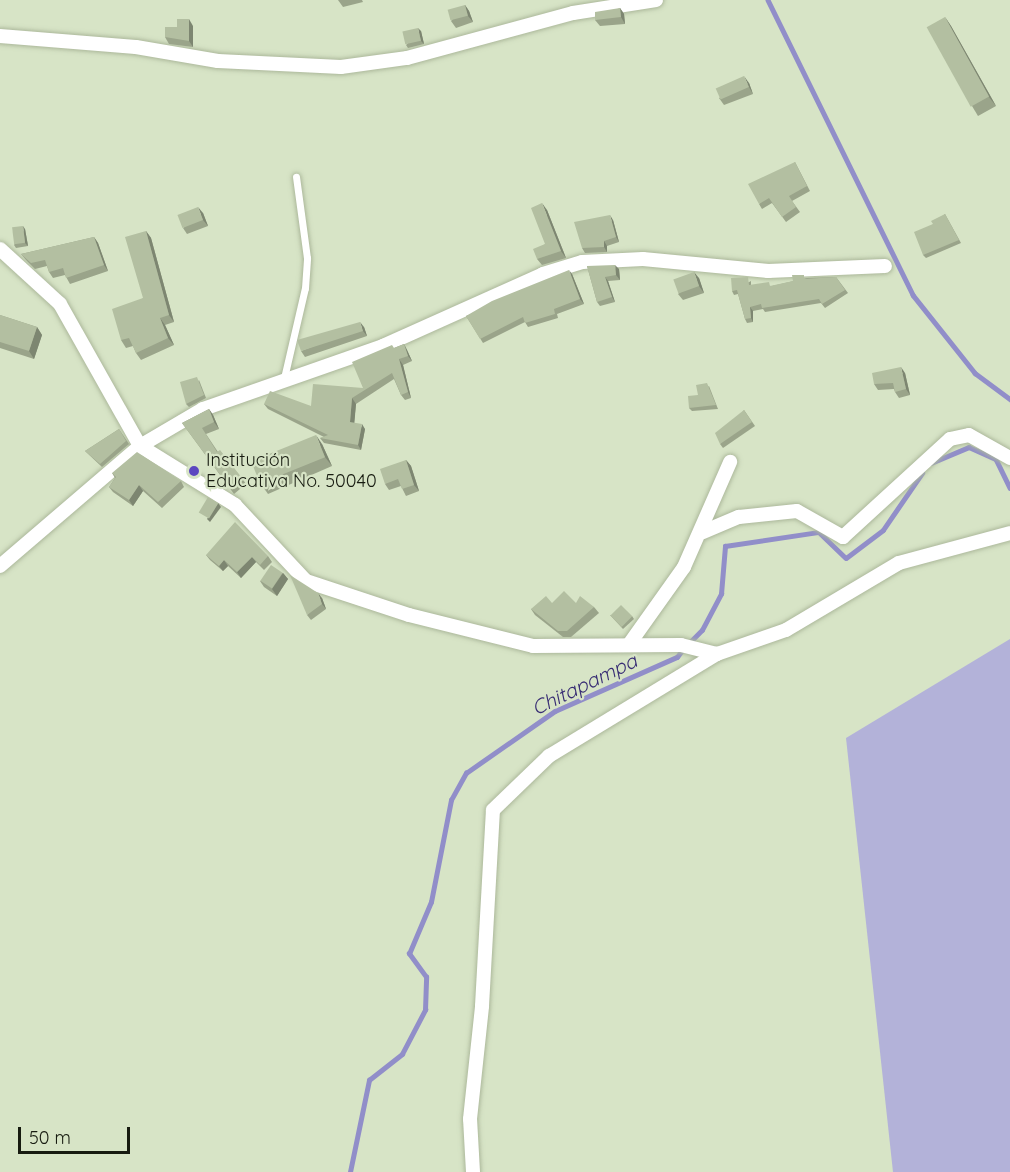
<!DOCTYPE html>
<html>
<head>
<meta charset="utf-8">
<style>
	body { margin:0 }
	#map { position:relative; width:1010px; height:1172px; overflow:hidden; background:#d7e4c6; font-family:Quicksand,sans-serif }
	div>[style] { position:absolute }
	.green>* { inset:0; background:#b3b2d9 }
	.stream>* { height:4.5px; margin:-2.25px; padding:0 2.25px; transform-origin:2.25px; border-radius:2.25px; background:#918ec9 }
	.roads { filter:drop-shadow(0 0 2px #acb89b) drop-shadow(0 0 2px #acb89b) }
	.service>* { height:7px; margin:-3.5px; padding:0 3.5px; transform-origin:3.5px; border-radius:3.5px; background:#fff }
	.minor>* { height:14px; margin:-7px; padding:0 7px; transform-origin:7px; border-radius:7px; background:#fff }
	.wall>* { inset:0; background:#9aa48a }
	.shaded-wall>* { inset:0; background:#7d8671 }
	.building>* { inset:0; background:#b3bfa1; transform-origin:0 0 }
	.dots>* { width:16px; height:16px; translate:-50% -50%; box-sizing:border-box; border:3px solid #d7e4c6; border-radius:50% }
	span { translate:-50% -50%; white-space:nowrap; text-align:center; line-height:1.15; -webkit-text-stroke:4.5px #d7e4c6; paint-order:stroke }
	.poi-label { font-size:18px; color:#171b10 }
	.left { translate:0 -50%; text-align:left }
	.water-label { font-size:20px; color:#382d74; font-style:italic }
	.scale { position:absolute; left:18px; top:1127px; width:112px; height:27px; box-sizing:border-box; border:3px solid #171b10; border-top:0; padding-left:8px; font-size:18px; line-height:21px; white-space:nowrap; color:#171b10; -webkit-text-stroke:4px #d7e4c6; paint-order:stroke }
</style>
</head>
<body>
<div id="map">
	<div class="green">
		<i style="clip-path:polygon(1010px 639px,1010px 1172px,893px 1172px,846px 738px)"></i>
	</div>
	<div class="stream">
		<i style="left:768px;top:0;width:329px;rotate:63.8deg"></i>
		<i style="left:913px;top:295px;width:100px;rotate:51.5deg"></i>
		<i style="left:975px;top:373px;width:44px;rotate:36.6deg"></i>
		<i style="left:931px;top:463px;width:41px;rotate:-22.8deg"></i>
		<i style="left:969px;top:447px;width:30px;rotate:24deg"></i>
		<i style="left:996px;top:459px;width:32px;rotate:64deg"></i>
		<i style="left:689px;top:643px;width:18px;rotate:-45deg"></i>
		<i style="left:702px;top:630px;width:41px;rotate:-62.2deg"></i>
		<i style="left:721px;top:594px;width:48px;rotate:-85.2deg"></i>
		<i style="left:725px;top:546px;width:95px;rotate:-8.5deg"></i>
		<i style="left:819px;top:532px;width:37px;rotate:44deg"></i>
		<i style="left:846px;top:558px;width:46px;rotate:-37.1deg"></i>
		<i style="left:883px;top:530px;width:69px;rotate:-55.6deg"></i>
		<i style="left:350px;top:1172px;width:94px;rotate:-78.3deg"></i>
		<i style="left:369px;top:1080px;width:42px;rotate:-38.2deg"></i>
		<i style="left:402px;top:1054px;width:50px;rotate:-62.4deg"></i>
		<i style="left:425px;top:1010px;width:33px;rotate:-88deg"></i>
		<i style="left:426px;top:977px;width:29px;rotate:-126deg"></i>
		<i style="left:409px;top:954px;width:56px;rotate:-67.1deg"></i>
		<i style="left:431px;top:902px;width:104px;rotate:-78.9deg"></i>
		<i style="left:451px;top:800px;width:31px;rotate:-61deg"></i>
		<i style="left:466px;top:773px;width:108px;rotate:-34.9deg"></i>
		<i style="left:555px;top:711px;width:133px;rotate:-23.9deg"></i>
		<i style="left:677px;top:657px;width:10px;rotate:-53deg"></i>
	</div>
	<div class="roads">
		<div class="service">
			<i style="left:284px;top:378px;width:92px;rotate:-76.9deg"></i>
			<i style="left:305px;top:288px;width:30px;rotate:-86deg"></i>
			<i style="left:307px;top:258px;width:82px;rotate:-97.7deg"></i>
		</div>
		<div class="minor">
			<i style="left:0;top:36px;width:136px;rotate:4.6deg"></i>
			<i style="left:136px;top:47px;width:83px;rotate:9.7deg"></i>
			<i style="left:218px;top:61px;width:123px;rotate:2.8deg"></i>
			<i style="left:341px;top:67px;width:67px;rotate:-7.8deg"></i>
			<i style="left:407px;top:58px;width:172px;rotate:-15.2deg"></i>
			<i style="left:573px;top:13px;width:84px;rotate:-8.9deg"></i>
			<i style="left:0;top:249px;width:81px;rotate:42.5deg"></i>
			<i style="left:60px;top:304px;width:163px;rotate:60.6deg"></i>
			<i style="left:140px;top:446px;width:112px;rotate:31.8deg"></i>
			<i style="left:235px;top:505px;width:104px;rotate:46.9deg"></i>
			<i style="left:306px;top:581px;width:108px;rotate:18.3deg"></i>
			<i style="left:409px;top:615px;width:128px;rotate:14deg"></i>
			<i style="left:533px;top:646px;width:148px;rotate:-0.4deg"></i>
			<i style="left:681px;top:645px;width:37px;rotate:14deg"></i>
			<i style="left:703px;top:532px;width:39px;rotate:-23deg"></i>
			<i style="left:739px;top:517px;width:58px;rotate:-5.9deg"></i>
			<i style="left:797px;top:511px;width:53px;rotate:29.5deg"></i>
			<i style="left:843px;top:537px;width:145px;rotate:-42.5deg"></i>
			<i style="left:950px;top:439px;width:19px;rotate:-12deg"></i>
			<i style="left:969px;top:435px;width:47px;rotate:29.3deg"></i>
			<i style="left:0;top:566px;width:184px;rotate:-40.6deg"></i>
			<i style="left:140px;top:446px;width:73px;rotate:-30.4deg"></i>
			<i style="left:203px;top:409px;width:191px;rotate:-19.3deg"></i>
			<i style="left:383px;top:346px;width:175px;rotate:-24.2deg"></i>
			<i style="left:543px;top:274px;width:41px;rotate:-17.1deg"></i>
			<i style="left:582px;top:262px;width:61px;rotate:-2.8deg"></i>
			<i style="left:643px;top:259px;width:126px;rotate:5.5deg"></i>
			<i style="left:768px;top:271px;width:117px;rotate:-2.4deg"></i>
			<i style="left:630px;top:643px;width:93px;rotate:-54.6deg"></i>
			<i style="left:684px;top:567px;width:115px;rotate:-66.3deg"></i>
			<i style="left:473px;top:1172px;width:53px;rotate:-93.2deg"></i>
			<i style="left:470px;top:1119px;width:114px;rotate:-83.9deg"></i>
			<i style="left:482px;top:1006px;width:196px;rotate:-86.8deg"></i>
			<i style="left:493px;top:810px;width:78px;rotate:-44deg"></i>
			<i style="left:549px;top:756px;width:197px;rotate:-31.3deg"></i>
			<i style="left:717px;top:654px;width:73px;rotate:-19.2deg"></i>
			<i style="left:786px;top:630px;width:131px;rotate:-30.7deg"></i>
			<i style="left:899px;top:563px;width:115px;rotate:-15.1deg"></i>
		</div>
	</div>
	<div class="wall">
		<i style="clip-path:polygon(338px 0,362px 0,363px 2px,343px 7px)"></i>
		<i style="clip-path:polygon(465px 5px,469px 11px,473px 22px,456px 28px,451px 21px)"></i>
		<i style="clip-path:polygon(620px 8px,624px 14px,625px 24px,600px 26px,595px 20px)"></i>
		<i style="clip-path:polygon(945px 17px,951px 26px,996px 106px,978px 116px,972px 106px)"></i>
		<i style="clip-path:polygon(193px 26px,193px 47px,169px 44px,165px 37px,177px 27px)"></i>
		<i style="clip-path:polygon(421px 31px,424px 44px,408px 48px,406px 45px)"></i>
		<i style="clip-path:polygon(749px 83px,753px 94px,724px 105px,719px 98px)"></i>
		<i style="clip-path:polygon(795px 162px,810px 191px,792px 201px,800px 212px,786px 222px,772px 203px,762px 209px,759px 204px)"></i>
		<i style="clip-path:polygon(547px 210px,566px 258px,542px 265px,537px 259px,545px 244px)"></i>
		<i style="clip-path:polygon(203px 213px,208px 226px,187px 234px,183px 228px)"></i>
		<i style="clip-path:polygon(945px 214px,961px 243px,926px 258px,923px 255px,933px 224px)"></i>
		<i style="clip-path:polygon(613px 220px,619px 242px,607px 246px,607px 252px,585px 253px,582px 248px)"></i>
		<i style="clip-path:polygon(25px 229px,28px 246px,16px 248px,14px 245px)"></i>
		<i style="clip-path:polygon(146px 231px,151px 238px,174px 322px,165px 325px,174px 345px,141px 360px,136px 353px,133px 346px,126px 348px,121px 340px,143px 298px)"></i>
		<i style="clip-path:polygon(94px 237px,98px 243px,108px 271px,70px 284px,65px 275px,53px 278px,49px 272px,47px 266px,35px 269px,26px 260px,21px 254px)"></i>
		<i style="clip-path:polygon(587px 266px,619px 269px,620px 280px,608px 281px,615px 302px,600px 306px,597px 302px)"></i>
		<i style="clip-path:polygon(572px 274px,584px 304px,557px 314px,558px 318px,528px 327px,525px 322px,483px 343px,466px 316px)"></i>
		<i style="clip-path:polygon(836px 277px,848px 293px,825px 308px,821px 303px,765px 312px,763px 309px,753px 311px,753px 322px,747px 323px,745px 319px,738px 294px,734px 295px,732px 291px,751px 281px,751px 285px,772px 286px,807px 278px)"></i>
		<i style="clip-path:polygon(699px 278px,704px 293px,683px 300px,678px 294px)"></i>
		<i style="clip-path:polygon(0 315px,37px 327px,42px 335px,34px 359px,0 348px)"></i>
		<i style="clip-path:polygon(364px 327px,367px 336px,305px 357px,301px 351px)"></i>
		<i style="clip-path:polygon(404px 344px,407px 350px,412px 361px,403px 365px,411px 398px,405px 400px,401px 395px,394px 379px,356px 404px,354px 423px,365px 429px,361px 450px,324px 443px,320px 438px,324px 437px,268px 409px,264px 404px,311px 406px,363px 388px,394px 348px)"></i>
		<i style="clip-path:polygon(905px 373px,910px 395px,899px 398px,895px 392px,894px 389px,878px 390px,874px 384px)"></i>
		<i style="clip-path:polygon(199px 380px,206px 398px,189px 407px,186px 404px)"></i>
		<i style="clip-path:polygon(709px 386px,718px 409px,692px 411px,689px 408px,698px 395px)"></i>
		<i style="clip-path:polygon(209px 409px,213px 415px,219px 429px,206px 434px,218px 452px,242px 478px,246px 484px,234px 494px,182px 423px)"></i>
		<i style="clip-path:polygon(744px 410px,755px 426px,723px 448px,720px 444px)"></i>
		<i style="clip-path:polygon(119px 429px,129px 444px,102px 467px,85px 451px)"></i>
		<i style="clip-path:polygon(322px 444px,332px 466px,268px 494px,261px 484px)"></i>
		<i style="clip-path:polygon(406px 460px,411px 466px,419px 491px,406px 496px,401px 486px,389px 490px,385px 484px)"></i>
		<i style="clip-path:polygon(112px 473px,181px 481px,184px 487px,162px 508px,143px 491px,133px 506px,113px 492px,109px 487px,115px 478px)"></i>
		<i style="clip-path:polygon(206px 555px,268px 556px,272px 562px,264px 570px,256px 562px,241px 578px,228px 566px,223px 571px,210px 560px)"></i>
		<i style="clip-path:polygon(283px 573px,288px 579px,277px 596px,264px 587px,260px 581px)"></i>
		<i style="clip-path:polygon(322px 598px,326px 609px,311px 620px,307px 615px)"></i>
		<i style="clip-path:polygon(552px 603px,576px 603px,594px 607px,599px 613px,571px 637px,563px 637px,535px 615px,531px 609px)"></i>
		<i style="clip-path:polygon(610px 615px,632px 616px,634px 619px,623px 629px)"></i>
	</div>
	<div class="shaded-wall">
		<i style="clip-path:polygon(465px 5px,469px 11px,473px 22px,468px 16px)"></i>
		<i style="clip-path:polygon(620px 8px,624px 14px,625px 24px,621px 17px)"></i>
		<i style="clip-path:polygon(945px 17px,951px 26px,996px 106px,989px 97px)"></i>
		<i style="clip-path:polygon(189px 19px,193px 26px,193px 47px,189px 41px)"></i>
		<i style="clip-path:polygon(418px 28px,421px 31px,424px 44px,421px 41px)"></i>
		<i style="clip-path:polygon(744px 76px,749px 83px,753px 94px,749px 87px)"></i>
		<i style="clip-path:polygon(542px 203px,547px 210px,566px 258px,561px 251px)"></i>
		<i style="clip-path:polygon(198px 207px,203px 213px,208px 226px,203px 220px)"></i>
		<i style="clip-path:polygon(610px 215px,613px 220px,619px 242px,616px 237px)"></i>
		<i style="clip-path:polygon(23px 226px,25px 229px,28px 246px,25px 243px)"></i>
		<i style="clip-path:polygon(146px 231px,151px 238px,174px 322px,169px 315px)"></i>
		<i style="clip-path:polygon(94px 237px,98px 243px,108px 271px,104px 265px)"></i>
		<i style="clip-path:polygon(604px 241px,607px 246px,607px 252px,604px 247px)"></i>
		<i style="clip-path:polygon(615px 265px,619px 269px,620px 280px,616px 275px)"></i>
		<i style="clip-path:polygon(569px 270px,572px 274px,584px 304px,580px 299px)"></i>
		<i style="clip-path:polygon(694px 272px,699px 278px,704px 293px,699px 286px)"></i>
		<i style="clip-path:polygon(605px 277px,608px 281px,615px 302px,612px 297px)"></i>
		<i style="clip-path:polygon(750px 307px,753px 311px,753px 322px,751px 318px)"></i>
		<i style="clip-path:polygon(160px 318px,165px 325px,174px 345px,168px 338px)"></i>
		<i style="clip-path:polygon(360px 322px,364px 327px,367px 336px,363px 331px)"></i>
		<i style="clip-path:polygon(37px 327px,42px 335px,34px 359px,29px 351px)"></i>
		<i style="clip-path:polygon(404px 344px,407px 350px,412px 361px,408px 356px)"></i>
		<i style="clip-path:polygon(399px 359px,403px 365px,411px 398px,408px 392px)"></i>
		<i style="clip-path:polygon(901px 367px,905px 373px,910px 395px,906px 389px)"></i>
		<i style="clip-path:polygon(352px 398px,356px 404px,354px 427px,350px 422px)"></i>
		<i style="clip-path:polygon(209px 409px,213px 415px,219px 429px,214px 422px)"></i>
		<i style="clip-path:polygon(362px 424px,365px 429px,361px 450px,358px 445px)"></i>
		<i style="clip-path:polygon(316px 435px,322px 444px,332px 466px,325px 457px)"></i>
		<i style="clip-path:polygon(406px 460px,411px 466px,419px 491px,414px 485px)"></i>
		<i style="clip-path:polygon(139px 485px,143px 491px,133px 506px,129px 500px)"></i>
		<i style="clip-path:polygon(218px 503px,221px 507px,210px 522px,207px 519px)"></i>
		<i style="clip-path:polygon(252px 557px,256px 562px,241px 578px,237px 572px)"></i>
		<i style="clip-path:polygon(224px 560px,228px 566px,223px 571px,219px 566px)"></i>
		<i style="clip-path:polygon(283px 573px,288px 579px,277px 596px,272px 589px)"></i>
		<i style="clip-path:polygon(318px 593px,322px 598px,326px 609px,322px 604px)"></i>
	</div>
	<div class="building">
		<i style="left:465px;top:5px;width:11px;height:18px;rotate:75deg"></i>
		<i style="clip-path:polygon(620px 8px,621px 17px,595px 20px,595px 12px)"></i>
		<i style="left:945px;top:17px;width:91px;height:21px;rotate:61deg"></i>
		<i style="clip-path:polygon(177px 19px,189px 19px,189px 41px,165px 37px,165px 27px,177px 27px)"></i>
		<i style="left:418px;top:28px;width:13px;height:16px;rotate:77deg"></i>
		<i style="left:744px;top:76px;width:12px;height:31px;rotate:66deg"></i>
		<i style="clip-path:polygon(795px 162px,807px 186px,789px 196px,796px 207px,782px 217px,769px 198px,759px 204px,748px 184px)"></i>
		<i style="clip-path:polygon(542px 203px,561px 251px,537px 259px,533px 249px,545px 244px,531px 208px)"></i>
		<i style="left:198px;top:207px;width:14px;height:22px;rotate:69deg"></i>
		<i style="clip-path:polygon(945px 214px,959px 240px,923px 255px,914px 232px,933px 224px,931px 221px)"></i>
		<i style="clip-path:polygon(610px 215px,616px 237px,604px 241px,604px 247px,582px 248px,574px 222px)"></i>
		<i style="left:23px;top:226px;width:17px;height:11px;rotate:83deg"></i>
		<i style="clip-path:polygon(146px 231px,169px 315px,160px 318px,168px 338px,136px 353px,129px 338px,121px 340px,112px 309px,143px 298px,125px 237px)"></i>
		<i style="clip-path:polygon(94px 237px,104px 265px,66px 278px,63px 268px,49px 272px,45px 260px,31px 263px,21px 254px)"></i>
		<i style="clip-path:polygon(615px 265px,616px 275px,605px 277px,612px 297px,597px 302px,587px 266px)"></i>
		<i style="clip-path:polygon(569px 270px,580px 299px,554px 309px,555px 314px,525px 323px,523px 317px,480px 339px,466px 316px,492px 301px)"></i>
		<i style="left:694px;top:272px;width:15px;height:22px;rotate:70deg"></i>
		<i style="clip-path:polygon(792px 275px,804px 275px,804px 279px,836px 277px,845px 290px,822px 304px,819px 299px,762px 308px,761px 304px,750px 307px,751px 318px,745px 319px,737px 290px,732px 291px,731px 278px,748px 277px,749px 285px,769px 282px,770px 286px,793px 281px)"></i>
		<i style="clip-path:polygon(0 315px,37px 327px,29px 351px,0 342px)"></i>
		<i style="clip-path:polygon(360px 322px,363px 331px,301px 351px,297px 340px)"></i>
		<i style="clip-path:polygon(404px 344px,408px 356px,399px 359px,408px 392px,401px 395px,392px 373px,352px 398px,350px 422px,362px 424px,358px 445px,320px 438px,328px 435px,264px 404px,270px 391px,311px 406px,313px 384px,363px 388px,352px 362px,392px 345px,394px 348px)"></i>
		<i style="clip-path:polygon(901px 367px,906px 389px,895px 392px,893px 383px,874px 384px,872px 373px)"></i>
		<i style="clip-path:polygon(197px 377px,204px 395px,186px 404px,180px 382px)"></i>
		<i style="clip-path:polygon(707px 383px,716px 405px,689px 408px,688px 396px,698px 395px,696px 385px)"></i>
		<i style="clip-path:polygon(209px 409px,214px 422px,202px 428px,217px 452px,220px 450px,242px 478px,230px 488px,182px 423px)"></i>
		<i style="clip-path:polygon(744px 410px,752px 422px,720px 444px,715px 433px)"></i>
		<i style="clip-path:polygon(119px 429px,126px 441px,100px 464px,85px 451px)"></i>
		<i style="left:316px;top:435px;width:24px;height:70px;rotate:68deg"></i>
		<i style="clip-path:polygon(137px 452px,181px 481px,158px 502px,139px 485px,129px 500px,109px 487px,116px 477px,112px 473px)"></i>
		<i style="clip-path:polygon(406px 460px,414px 485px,402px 489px,398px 479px,385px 484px,380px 469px)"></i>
		<i style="left:208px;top:497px;width:12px;height:18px;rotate:31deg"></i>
		<i style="clip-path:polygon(235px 522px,268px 556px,260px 565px,252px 557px,237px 572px,224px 560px,219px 566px,206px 555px)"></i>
		<i style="left:271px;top:565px;width:14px;height:19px;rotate:34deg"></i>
		<i style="clip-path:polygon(290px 575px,318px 593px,322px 604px,307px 615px)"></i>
		<i style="clip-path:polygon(564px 591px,576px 603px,580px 596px,594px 607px,567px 631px,558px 631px,531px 609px,546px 596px,552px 603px)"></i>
		<i style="left:621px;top:605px;width:16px;height:15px;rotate:45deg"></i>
	</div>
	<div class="dots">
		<i style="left:194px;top:471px;background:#5c47c0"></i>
	</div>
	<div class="poi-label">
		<span class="left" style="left:206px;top:471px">Institución<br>Educativa No. 50040</span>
	</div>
	<div class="water-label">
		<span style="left:584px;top:684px;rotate:-26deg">Chitapampa</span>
	</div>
	<div class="scale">50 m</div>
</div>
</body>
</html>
